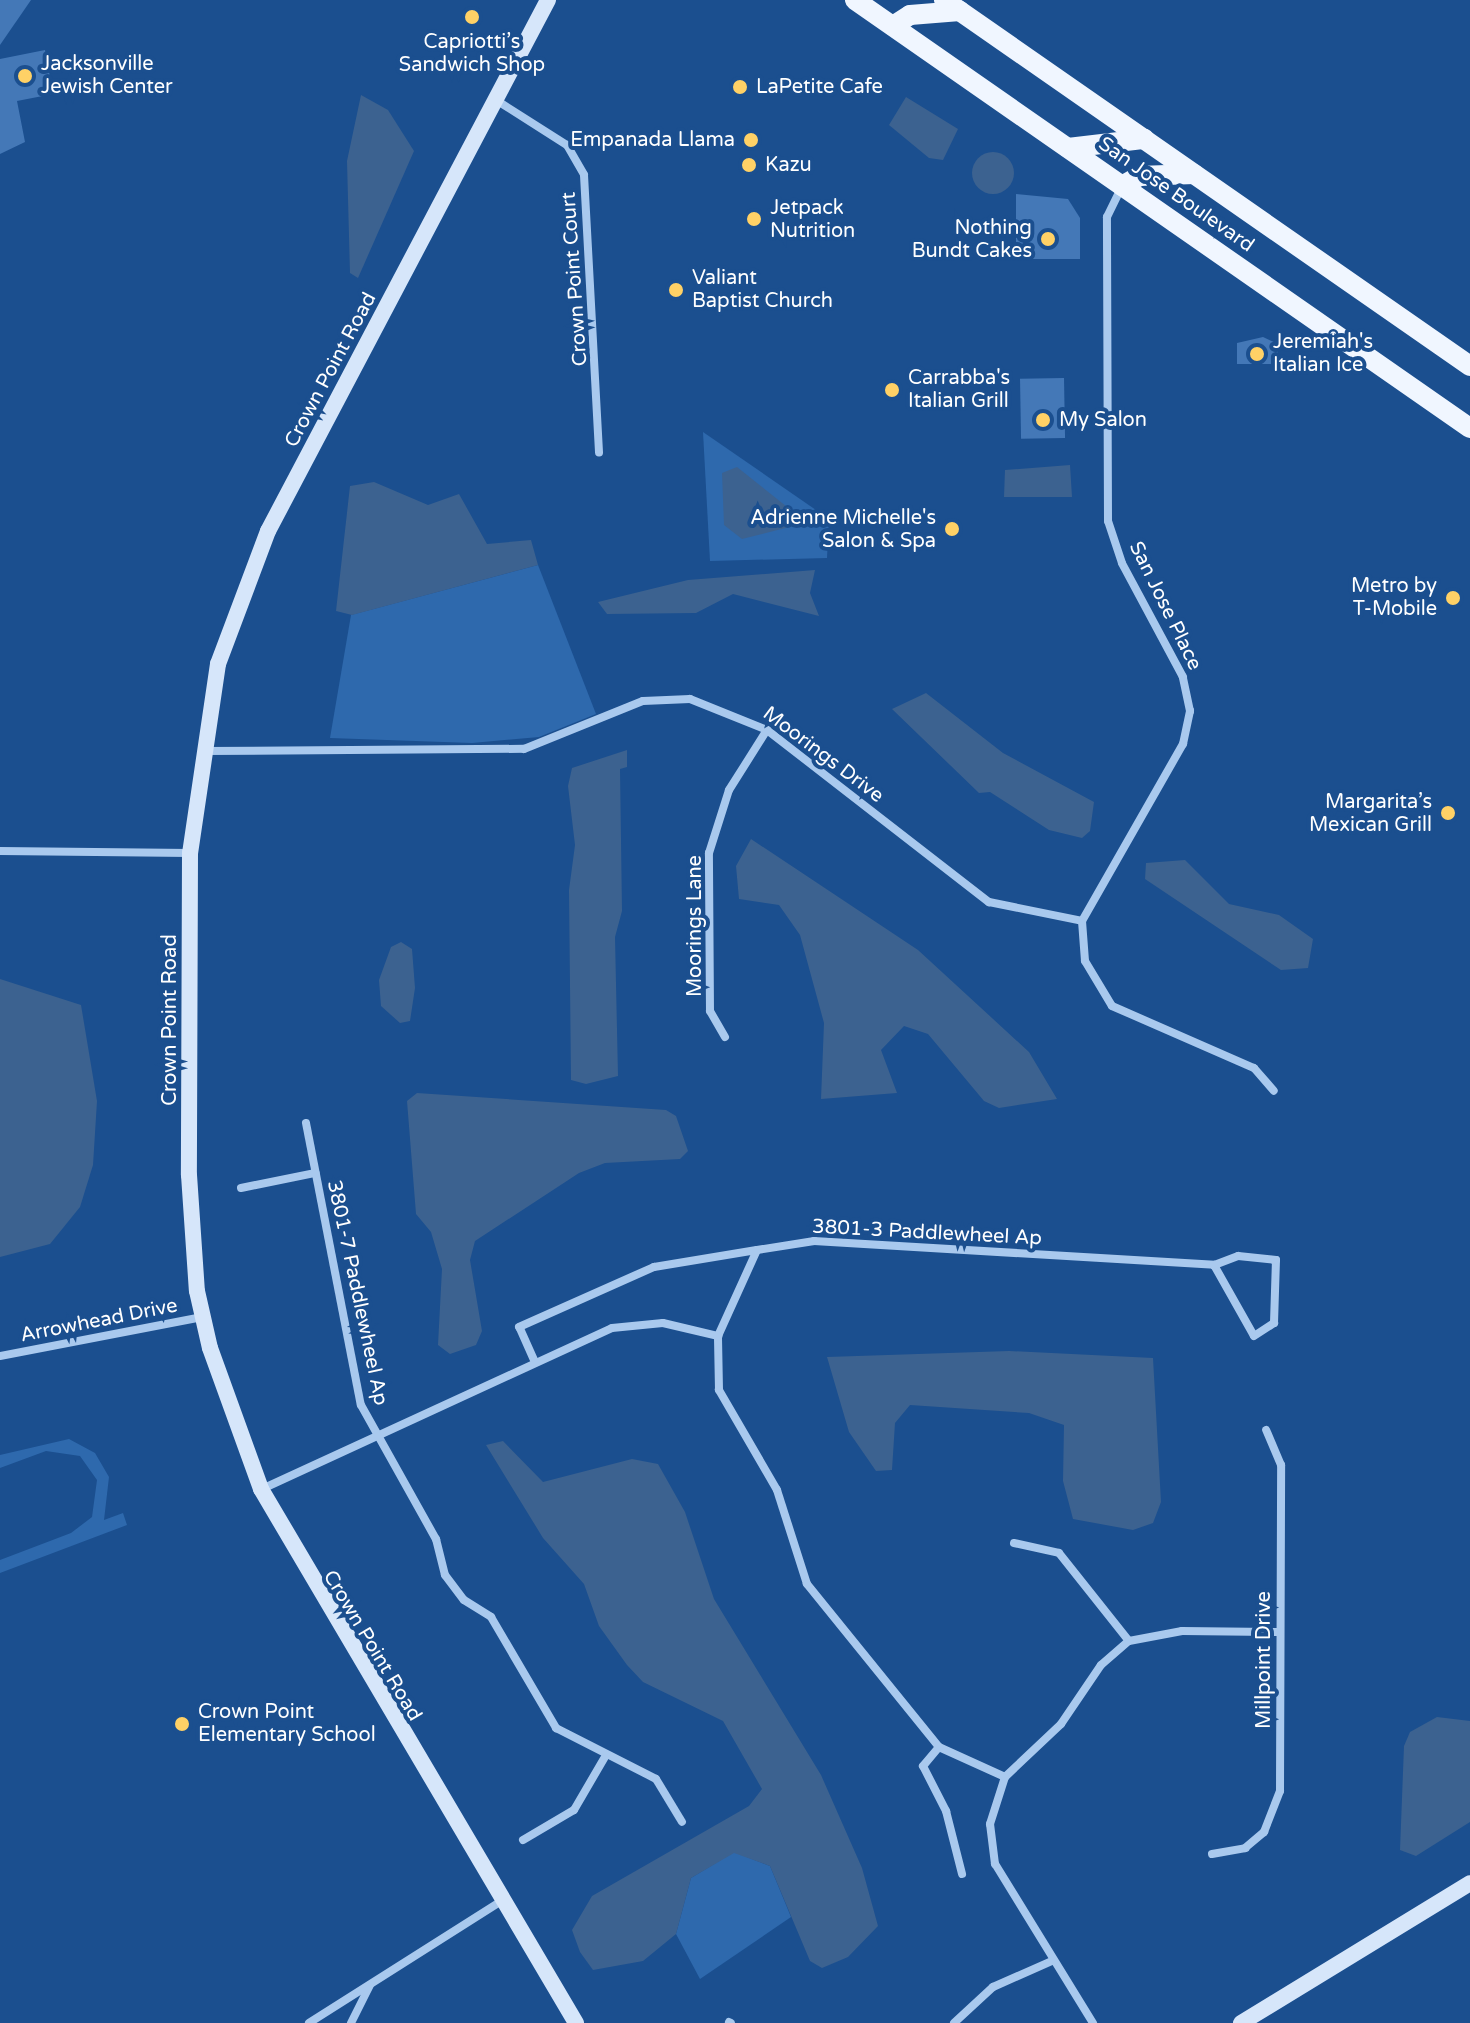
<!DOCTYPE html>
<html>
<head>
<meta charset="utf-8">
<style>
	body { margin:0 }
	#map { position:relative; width:1470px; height:2023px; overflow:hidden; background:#1b4f8f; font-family:"Varela Round",sans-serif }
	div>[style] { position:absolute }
	.green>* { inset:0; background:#2e69ad }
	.water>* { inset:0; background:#3c6290 }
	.round { border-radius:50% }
	.building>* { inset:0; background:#4478b7; transform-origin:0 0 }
	.street>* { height:8px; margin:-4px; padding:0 4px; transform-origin:4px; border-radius:4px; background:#a9c9ee }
	.secondary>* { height:16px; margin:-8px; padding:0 8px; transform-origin:8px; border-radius:8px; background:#d6e6fa }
	.primary>* { height:20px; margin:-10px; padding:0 10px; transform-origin:10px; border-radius:10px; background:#f0f6ff }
	.dots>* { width:22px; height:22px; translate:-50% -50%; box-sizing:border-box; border:4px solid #1b4f8f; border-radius:50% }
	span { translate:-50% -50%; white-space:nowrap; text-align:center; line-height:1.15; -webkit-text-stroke:8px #1b4f8f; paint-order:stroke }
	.poi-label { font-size:20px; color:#fff }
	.left { translate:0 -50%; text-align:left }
	.right { translate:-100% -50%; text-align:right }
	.street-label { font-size:20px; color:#fff }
</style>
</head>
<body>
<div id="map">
	<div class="green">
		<i style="clip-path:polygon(703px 432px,829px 519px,827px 558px,710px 561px)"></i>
		<i style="clip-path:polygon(538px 565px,596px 714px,539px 737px,472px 743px,330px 738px,351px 615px)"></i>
		<i style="clip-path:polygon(69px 1439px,95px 1453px,109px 1477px,104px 1520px,123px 1513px,127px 1525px,0 1573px,0 1560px,71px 1533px,92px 1517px,97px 1480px,80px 1456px,46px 1451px,0 1468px,0 1455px)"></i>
		<i style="clip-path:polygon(734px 1852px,770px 1866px,791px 1917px,700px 1979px,676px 1934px,691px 1878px)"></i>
	</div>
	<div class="water">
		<i style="clip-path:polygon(361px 95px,388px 110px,414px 151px,358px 278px,350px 273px,347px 161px)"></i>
		<i style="clip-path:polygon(906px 97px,958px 129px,943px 160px,929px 158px,889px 125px)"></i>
		<i class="round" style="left:972px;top:152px;width:42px;height:42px"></i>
		<i style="clip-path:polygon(1070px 465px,1072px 497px,1004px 497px,1005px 470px)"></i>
		<i style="clip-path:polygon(737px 467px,796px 514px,797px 525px,742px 539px,724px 525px,722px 473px)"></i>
		<i style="clip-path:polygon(374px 482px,428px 505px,459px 494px,487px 544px,531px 540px,538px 565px,352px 615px,336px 611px,350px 486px)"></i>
		<i style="clip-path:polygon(815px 570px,810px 593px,819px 616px,733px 594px,696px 613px,607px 614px,598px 602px,688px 580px)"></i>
		<i style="clip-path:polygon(926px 693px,1003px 753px,1094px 802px,1090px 831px,1082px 838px,1049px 830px,990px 792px,979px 793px,892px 709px)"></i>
		<i style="clip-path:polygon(627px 750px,627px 767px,620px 769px,622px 911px,615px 937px,618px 1076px,586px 1084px,571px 1080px,569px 890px,575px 845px,568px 786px,572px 768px)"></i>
		<i style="clip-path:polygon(751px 839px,918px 950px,1029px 1052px,1057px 1099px,999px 1108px,984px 1101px,928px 1034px,904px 1026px,881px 1050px,897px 1093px,821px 1099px,824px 1023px,800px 935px,779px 905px,739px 899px,736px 866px)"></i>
		<i style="clip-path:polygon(1185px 860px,1229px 904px,1279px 915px,1313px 939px,1308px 968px,1281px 970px,1145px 879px,1146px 863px)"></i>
		<i style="clip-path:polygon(401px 942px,412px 949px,415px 988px,410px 1021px,400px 1023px,381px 1006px,379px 980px,391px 947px)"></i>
		<i style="clip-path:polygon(0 979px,81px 1005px,97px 1101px,93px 1165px,80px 1207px,50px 1244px,0 1257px)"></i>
		<i style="clip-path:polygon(417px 1093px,666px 1110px,676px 1116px,688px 1151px,680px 1159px,605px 1163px,579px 1173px,475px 1241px,470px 1260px,482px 1331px,476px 1345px,450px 1354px,438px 1345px,442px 1269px,431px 1232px,416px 1214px,407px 1101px)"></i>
		<i style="clip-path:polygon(1009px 1351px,1153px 1358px,1161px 1502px,1153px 1523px,1133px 1530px,1073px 1519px,1063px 1481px,1064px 1425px,1029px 1413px,910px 1405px,895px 1423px,892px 1470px,876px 1471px,849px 1432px,827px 1357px)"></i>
		<i style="clip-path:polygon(503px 1441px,543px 1482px,632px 1459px,658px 1464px,685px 1512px,714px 1599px,821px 1775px,862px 1868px,878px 1926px,848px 1957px,822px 1968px,810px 1961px,770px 1866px,734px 1853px,691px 1878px,676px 1934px,643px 1961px,593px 1970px,580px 1952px,572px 1930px,592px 1896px,749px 1806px,762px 1789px,723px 1721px,643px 1682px,627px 1665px,599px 1626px,584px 1584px,543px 1538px,486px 1445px)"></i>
		<i style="clip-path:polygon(1437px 1717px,1470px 1721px,1470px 1822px,1416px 1856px,1400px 1850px,1404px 1746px,1410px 1732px)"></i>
	</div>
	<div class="building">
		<i style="clip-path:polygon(0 0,31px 0,0 45px)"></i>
		<i style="clip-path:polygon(45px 50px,53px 94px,17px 101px,25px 142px,0 154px,0 59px)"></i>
		<i style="clip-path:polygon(1016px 194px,1068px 199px,1080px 218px,1080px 259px,1016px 259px)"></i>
		<i style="clip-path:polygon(1263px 337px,1278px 344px,1277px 364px,1237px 364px,1237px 343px)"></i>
		<i style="left:1064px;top:378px;width:60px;height:44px;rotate:89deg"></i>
	</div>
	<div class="street">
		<i style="left:496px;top:100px;width:84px;rotate:32.4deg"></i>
		<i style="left:567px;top:145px;width:34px;rotate:60deg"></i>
		<i style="left:584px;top:175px;width:278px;rotate:86.9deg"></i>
		<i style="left:205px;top:751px;width:319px;rotate:-0.4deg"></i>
		<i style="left:524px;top:749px;width:128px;rotate:-22deg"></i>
		<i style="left:643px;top:701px;width:47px;rotate:-2.4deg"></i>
		<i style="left:690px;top:699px;width:83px;rotate:21.9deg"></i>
		<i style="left:767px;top:730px;width:281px;rotate:37.8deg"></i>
		<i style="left:989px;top:902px;width:95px;rotate:11.5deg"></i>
		<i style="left:0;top:851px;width:190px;rotate:0.6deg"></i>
		<i style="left:1082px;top:921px;width:204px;rotate:-60.3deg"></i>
		<i style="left:1183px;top:744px;width:34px;rotate:-78deg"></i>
		<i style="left:1190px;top:711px;width:35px;rotate:-102deg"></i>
		<i style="left:1183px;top:677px;width:129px;rotate:-118.2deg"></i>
		<i style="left:1122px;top:563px;width:44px;rotate:-108.4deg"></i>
		<i style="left:1108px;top:521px;width:304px;rotate:-90.2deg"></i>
		<i style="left:1107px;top:217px;width:32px;rotate:-64deg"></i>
		<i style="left:1082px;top:921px;width:40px;rotate:85.7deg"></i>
		<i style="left:1085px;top:961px;width:52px;rotate:59deg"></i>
		<i style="left:1112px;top:1006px;width:155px;rotate:23.6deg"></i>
		<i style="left:1254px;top:1068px;width:30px;rotate:49deg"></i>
		<i style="left:725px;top:1037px;width:30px;rotate:-120deg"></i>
		<i style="left:710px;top:1011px;width:158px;rotate:-90.4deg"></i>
		<i style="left:709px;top:853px;width:66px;rotate:-72.4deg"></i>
		<i style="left:729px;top:790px;width:71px;rotate:-57.7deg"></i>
		<i style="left:306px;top:1123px;width:287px;rotate:79deg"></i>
		<i style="left:361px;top:1405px;width:154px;rotate:60.8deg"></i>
		<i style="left:436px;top:1539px;width:37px;rotate:76deg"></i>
		<i style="left:445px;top:1575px;width:31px;rotate:53deg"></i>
		<i style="left:464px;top:1600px;width:32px;rotate:32deg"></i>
		<i style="left:491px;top:1617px;width:129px;rotate:59.6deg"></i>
		<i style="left:556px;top:1728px;width:112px;rotate:27deg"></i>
		<i style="left:656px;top:1779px;width:50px;rotate:58.8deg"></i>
		<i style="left:241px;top:1188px;width:76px;rotate:-11.5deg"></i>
		<i style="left:0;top:1356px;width:206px;rotate:-10.9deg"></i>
		<i style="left:534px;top:1360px;width:36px;rotate:-114deg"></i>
		<i style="left:519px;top:1327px;width:148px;rotate:-24deg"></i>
		<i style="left:654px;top:1267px;width:104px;rotate:-9.4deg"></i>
		<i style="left:262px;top:1489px;width:385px;rotate:-24.7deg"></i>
		<i style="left:612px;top:1328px;width:51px;rotate:-5.6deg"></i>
		<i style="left:663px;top:1323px;width:57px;rotate:13.3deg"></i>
		<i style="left:1014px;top:1543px;width:46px;rotate:12.5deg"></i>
		<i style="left:1059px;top:1553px;width:112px;rotate:51.5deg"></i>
		<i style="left:939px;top:1747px;width:25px;rotate:130deg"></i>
		<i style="left:923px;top:1766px;width:51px;rotate:62.9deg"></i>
		<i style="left:946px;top:1811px;width:65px;rotate:75.7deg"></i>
		<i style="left:1005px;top:1777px;width:72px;rotate:-155.6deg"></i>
		<i style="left:939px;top:1747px;width:210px;rotate:-129deg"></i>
		<i style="left:807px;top:1584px;width:99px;rotate:-107.7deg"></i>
		<i style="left:777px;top:1490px;width:116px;rotate:-120.1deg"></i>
		<i style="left:719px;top:1390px;width:54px;rotate:-91.1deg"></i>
		<i style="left:718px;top:1336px;width:94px;rotate:-65.6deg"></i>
		<i style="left:757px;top:1250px;width:58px;rotate:-9deg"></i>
		<i style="left:814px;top:1241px;width:401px;rotate:3.4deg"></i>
		<i style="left:1214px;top:1265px;width:81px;rotate:60.6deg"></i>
		<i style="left:1254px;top:1336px;width:24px;rotate:-33deg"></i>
		<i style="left:1274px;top:1323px;width:63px;rotate:-88.2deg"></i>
		<i style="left:1276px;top:1260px;width:38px;rotate:-174deg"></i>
		<i style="left:1238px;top:1256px;width:26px;rotate:159deg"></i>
		<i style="left:523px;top:1840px;width:59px;rotate:-30.5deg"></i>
		<i style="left:574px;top:1810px;width:64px;rotate:-59.8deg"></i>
		<i style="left:1212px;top:1854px;width:34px;rotate:-10deg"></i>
		<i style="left:1245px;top:1848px;width:25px;rotate:-40deg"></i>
		<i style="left:1264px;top:1832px;width:44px;rotate:-68.7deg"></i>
		<i style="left:1280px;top:1791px;width:326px;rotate:-89.8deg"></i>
		<i style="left:1281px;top:1465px;width:38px;rotate:-113deg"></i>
		<i style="left:729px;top:2022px;width:2px;rotate:27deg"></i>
		<i style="left:309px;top:2023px;width:230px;rotate:-32.4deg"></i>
		<i style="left:351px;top:2023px;width:42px;rotate:-63.4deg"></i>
		<i style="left:954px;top:2023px;width:53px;rotate:-42.7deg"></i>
		<i style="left:993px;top:1987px;width:64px;rotate:-23.8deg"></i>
		<i style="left:1093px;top:2023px;width:187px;rotate:-121.6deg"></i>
		<i style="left:995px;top:1864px;width:40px;rotate:-97.1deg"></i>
		<i style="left:990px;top:1824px;width:49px;rotate:-72.3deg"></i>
		<i style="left:1005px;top:1777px;width:77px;rotate:-43.4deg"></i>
		<i style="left:1061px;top:1724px;width:71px;rotate:-55.9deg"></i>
		<i style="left:1101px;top:1665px;width:37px;rotate:-41deg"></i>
		<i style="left:1129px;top:1641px;width:54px;rotate:-10.7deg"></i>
		<i style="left:1182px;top:1631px;width:98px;rotate:0.6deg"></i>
	</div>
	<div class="secondary">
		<i style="left:548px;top:0;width:600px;rotate:117.8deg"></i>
		<i style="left:268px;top:531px;width:142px;rotate:110.6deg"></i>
		<i style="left:218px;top:664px;width:191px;rotate:98.4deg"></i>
		<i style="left:190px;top:853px;width:322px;rotate:90.2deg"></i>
		<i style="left:189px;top:1175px;width:116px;rotate:86.1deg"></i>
		<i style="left:197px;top:1291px;width:58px;rotate:77.2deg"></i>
		<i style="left:210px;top:1348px;width:150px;rotate:70.1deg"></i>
		<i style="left:261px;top:1489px;width:620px;rotate:59.46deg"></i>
		<i style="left:1241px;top:2023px;width:268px;rotate:-31.4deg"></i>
	</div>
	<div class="primary">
		<i style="left:855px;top:0;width:749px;rotate:34.84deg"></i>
		<i style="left:944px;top:0;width:641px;rotate:34.83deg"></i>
		<i style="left:893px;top:26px;width:20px;rotate:-33deg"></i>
		<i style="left:910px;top:15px;width:50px;rotate:-4.6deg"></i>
		<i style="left:1068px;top:148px;width:77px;rotate:-6.8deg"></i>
		<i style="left:1122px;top:186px;width:20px;rotate:-30deg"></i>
		<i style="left:1139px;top:176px;width:55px;rotate:-2.1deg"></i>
	</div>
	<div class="dots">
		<i style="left:472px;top:17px;background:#ffd166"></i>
		<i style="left:25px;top:76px;background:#ffd166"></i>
		<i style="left:740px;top:87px;background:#ffd166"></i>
		<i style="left:751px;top:140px;background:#ffd166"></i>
		<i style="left:749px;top:165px;background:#ffd166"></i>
		<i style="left:754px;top:219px;background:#ffd166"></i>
		<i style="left:1048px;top:239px;background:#ffd166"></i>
		<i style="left:676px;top:290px;background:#ffd166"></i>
		<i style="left:1257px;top:354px;background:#ffd166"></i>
		<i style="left:892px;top:390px;background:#ffd166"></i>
		<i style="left:1043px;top:420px;background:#ffd166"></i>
		<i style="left:952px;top:529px;background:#ffd166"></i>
		<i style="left:1453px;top:598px;background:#ffd166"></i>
		<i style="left:1448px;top:813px;background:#ffd166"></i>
		<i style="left:182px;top:1724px;background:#ffd166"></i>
	</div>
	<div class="poi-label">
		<span style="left:472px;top:54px">Capriotti’s<br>Sandwich Shop</span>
		<span class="left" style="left:41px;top:76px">Jacksonville<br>Jewish Center</span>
		<span class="left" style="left:756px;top:87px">LaPetite Cafe</span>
		<span class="right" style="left:735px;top:140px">Empanada Llama</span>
		<span class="left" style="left:765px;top:165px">Kazu</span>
		<span class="left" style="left:770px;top:220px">Jetpack<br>Nutrition</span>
		<span class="right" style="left:1032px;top:240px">Nothing<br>Bundt Cakes</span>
		<span class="left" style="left:692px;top:290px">Valiant<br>Baptist Church</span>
		<span class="left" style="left:1273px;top:354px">Jeremiah's<br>Italian Ice</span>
		<span class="left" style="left:908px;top:390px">Carrabba's<br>Italian Grill</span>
		<span class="left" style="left:1059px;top:420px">My Salon</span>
		<span class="right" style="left:936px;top:530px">Adrienne Michelle's<br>Salon &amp; Spa</span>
		<span class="right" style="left:1437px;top:598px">Metro by<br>T-Mobile</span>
		<span class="right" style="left:1432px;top:814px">Margarita’s<br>Mexican Grill</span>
		<span class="left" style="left:198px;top:1724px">Crown Point<br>Elementary School</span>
	</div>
	<div class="street-label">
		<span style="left:1176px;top:195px;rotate:35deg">San Jose Boulevard</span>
		<span style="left:575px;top:279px;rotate:-94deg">Crown Point Court</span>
		<span style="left:331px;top:370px;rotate:-62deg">Crown Point Road</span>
		<span style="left:1165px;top:606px;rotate:64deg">San Jose Place</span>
		<span style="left:823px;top:755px;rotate:37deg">Moorings Drive</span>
		<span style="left:695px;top:926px;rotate:-90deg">Moorings Lane</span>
		<span style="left:170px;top:1020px;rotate:-90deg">Crown Point Road</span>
		<span style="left:927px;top:1233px;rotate:3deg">3801-3 Paddlewheel Ap</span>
		<span style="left:357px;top:1293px;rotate:78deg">3801-7 Paddlewheel Ap</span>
		<span style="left:99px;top:1321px;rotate:-11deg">Arrowhead Drive</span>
		<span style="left:372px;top:1646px;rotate:59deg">Crown Point Road</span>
		<span style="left:1264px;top:1660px;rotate:-90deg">Millpoint Drive</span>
	</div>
</div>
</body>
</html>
